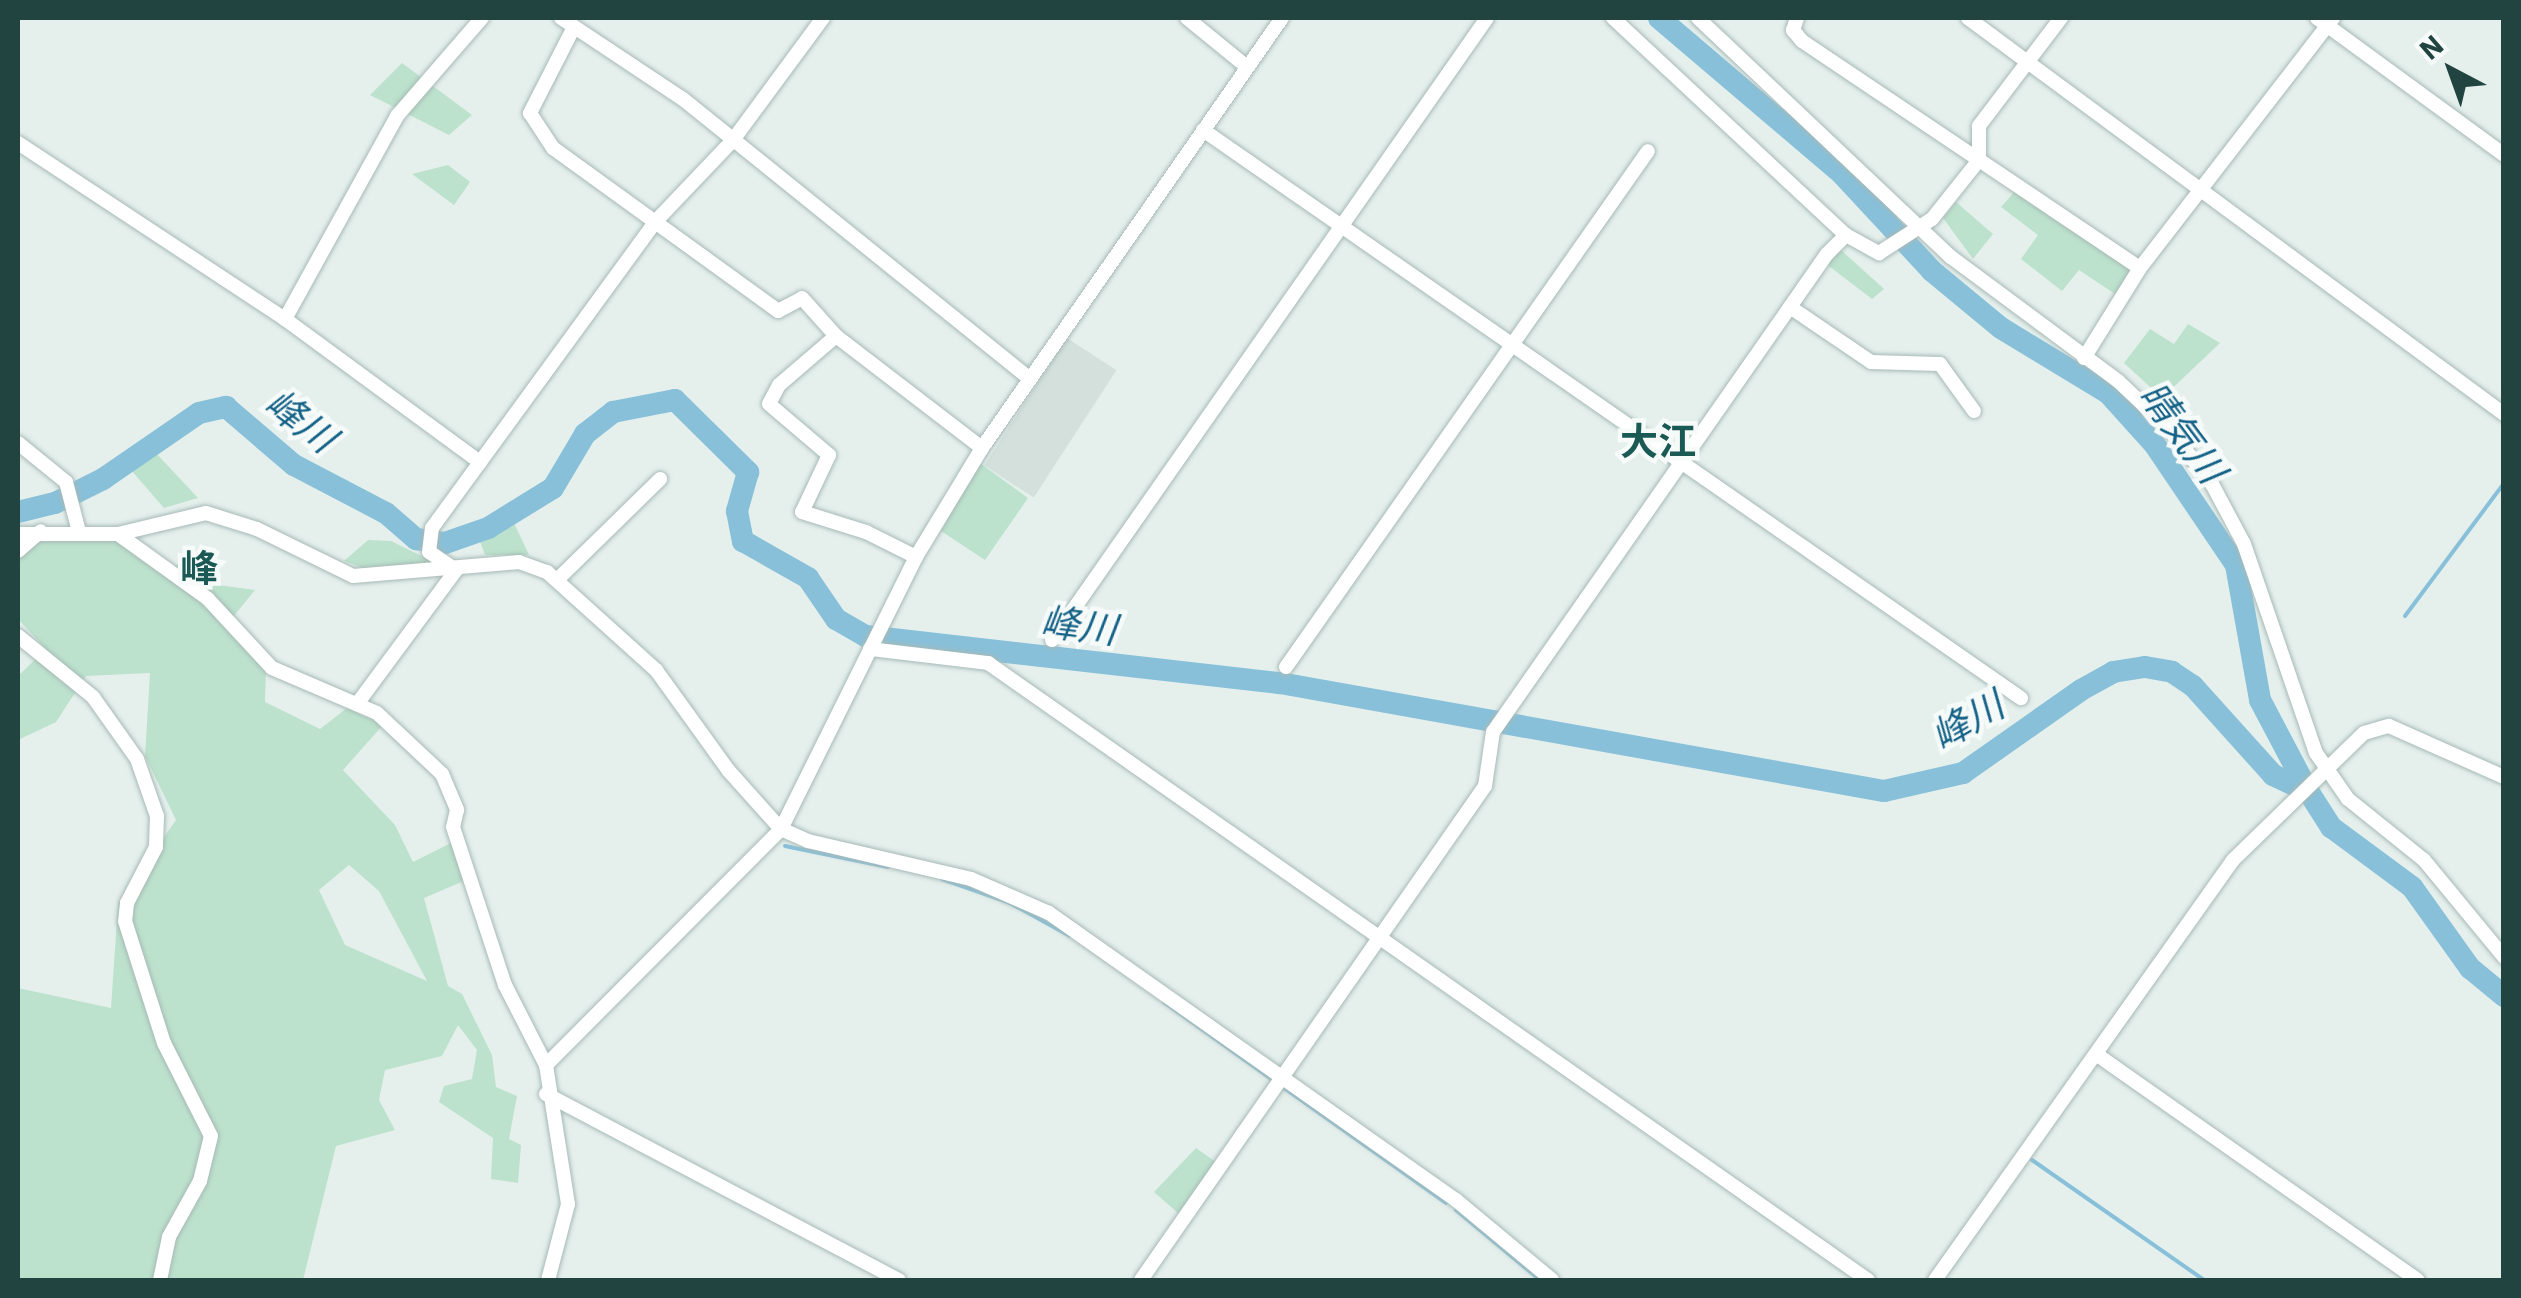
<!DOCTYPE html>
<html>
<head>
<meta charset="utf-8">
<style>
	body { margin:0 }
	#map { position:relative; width:2521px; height:1298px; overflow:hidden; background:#e5f0ed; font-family:"IBM Plex Sans","Noto Sans JP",sans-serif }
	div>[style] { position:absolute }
	.built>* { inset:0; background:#d3e0dc; transform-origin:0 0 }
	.green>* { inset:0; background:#bce2cd }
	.stream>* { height:4px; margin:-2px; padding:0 2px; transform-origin:2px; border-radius:2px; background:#88c0d9 }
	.river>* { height:22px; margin:-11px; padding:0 11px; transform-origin:11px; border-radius:11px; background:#88c0d9 }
	.roads { filter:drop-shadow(0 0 2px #a7b9b6) drop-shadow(0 0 2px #a7b9b6) }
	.minor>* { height:14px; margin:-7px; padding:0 7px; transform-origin:7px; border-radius:7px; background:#fff }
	span { translate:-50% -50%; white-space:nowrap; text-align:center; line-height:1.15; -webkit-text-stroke:9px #f6fbfa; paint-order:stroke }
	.water-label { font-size:38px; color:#146287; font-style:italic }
	.neighbourhood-label { font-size:38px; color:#1b5954; font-weight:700 }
	.frame { position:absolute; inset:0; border:20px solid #224440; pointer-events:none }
	.north { position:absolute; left:2401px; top:20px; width:100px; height:100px; -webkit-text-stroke:8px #f6fbfa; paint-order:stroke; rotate:319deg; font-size:28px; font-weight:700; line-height:40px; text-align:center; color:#224440 }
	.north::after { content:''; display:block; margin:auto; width:35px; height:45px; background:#224440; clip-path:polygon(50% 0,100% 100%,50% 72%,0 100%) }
</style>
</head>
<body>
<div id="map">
	<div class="built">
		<i style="left:1067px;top:338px;width:59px;height:152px;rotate:33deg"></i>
	</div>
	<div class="green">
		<i style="clip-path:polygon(402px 63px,472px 115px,449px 135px,370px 95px)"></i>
		<i style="clip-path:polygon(448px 165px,470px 182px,454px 205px,412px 174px)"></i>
		<i style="clip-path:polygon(2023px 182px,2139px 260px,2115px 294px,2079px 270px,2062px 291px,2021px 259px,2038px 235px,2001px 207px)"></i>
		<i style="clip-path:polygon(1956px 202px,1993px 234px,1973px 259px,1943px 218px)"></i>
		<i style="clip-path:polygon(1841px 250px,1884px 289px,1872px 299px,1825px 263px)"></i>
		<i style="clip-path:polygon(2188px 324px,2220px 343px,2162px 398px,2124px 363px,2150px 329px,2174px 344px)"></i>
		<i style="clip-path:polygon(156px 453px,198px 498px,164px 508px,130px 469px)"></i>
		<i style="clip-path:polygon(980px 463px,1028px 498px,985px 560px,941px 531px)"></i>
		<i style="clip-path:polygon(514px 523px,529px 555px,485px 555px,478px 536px)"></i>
		<i style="clip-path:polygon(evenodd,48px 533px,117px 540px,166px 573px,185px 558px,218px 585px,255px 590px,228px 623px,266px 668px,265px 702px,320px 729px,347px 708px,383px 725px,343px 770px,395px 825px,413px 862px,451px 843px,466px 880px,424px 898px,448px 986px,462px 994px,492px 1055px,496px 1087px,517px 1096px,509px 1139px,521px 1145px,518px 1183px,491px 1179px,493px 1138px,439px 1102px,444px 1086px,472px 1079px,477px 1050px,458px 1025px,442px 1056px,385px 1070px,379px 1100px,395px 1130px,336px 1146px,303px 1280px,18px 1280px,18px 988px,111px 1008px,118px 903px,176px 820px,145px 756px,150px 673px,86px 676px,56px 722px,18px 740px,18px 676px,46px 649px,18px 619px,18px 542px,48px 533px,349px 865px,379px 891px,427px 981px,345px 945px,319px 890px,349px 865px)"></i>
		<i style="clip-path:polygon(368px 540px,391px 541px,438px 564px,371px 571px,344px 561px)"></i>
		<i style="clip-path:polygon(1196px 1148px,1223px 1167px,1187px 1221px,1154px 1192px)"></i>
	</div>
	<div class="stream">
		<i style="left:2405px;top:616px;width:166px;rotate:-53.3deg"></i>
		<i style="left:785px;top:846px;width:105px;rotate:11.5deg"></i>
		<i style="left:942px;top:879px;width:72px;rotate:19.4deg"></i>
		<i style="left:1010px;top:903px;width:68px;rotate:28.8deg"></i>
		<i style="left:1164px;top:1002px;width:134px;rotate:35.6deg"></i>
		<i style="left:1283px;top:1087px;width:200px;rotate:35.4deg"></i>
		<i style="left:2032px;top:1160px;width:210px;rotate:34.9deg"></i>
		<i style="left:1456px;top:1210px;width:109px;rotate:39.8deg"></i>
	</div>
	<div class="river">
		<i style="left:1659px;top:18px;width:240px;rotate:40.4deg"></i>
		<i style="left:1842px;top:174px;width:132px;rotate:47.1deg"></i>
		<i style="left:1932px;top:271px;width:89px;rotate:39.6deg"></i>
		<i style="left:2001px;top:328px;width:125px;rotate:31.3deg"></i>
		<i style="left:2108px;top:393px;width:70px;rotate:47.9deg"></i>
		<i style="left:2155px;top:445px;width:145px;rotate:56deg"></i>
		<i style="left:2236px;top:565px;width:137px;rotate:79.9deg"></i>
		<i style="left:2260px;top:700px;width:103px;rotate:62.2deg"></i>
		<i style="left:2308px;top:791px;width:43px;rotate:57.4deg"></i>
		<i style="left:2331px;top:827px;width:101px;rotate:36.5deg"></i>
		<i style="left:2412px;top:887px;width:100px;rotate:54.4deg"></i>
		<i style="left:2470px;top:968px;width:44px;rotate:39.5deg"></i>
		<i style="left:18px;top:512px;width:38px;rotate:-14deg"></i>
		<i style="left:55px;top:503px;width:54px;rotate:-26.6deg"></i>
		<i style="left:103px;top:479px;width:116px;rotate:-34.5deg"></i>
		<i style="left:199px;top:413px;width:28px;rotate:-13deg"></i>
		<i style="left:226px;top:407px;width:89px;rotate:40.5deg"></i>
		<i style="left:294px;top:465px;width:104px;rotate:27.6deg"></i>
		<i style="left:386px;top:513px;width:40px;rotate:41deg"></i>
		<i style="left:416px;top:539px;width:29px;rotate:8deg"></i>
		<i style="left:445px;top:543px;width:46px;rotate:-19.2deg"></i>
		<i style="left:488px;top:528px;width:76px;rotate:-31.6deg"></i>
		<i style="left:553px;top:488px;width:63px;rotate:-59.3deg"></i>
		<i style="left:585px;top:434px;width:36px;rotate:-38deg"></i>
		<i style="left:613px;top:412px;width:63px;rotate:-11deg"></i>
		<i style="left:675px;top:400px;width:103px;rotate:44.6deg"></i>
		<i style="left:748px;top:472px;width:41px;rotate:105.8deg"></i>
		<i style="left:737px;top:511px;width:31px;rotate:79deg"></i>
		<i style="left:743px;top:541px;width:75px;rotate:29.6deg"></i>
		<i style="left:808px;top:578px;width:50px;rotate:55.7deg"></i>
		<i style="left:836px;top:619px;width:34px;rotate:30deg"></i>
		<i style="left:866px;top:636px;width:417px;rotate:6.5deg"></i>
		<i style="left:1280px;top:683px;width:614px;rotate:10.14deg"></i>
		<i style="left:1884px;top:791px;width:81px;rotate:-12.8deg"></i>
		<i style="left:1963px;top:773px;width:144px;rotate:-35.1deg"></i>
		<i style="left:2081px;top:690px;width:37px;rotate:-29deg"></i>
		<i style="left:2113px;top:672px;width:32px;rotate:-9deg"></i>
		<i style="left:2145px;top:667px;width:27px;rotate:10deg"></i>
		<i style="left:2172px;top:672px;width:25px;rotate:34deg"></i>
		<i style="left:2193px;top:686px;width:120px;rotate:48deg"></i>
		<i style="left:2273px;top:775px;width:38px;rotate:25deg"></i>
	</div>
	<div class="roads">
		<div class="minor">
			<i style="left:561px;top:18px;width:146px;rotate:33.6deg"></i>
			<i style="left:683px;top:99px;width:444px;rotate:38.9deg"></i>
			<i style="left:1187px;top:18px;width:77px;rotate:39.2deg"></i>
			<i style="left:1613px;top:18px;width:318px;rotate:43deg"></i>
			<i style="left:1698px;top:18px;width:348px;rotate:43.4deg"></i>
			<i style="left:1951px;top:257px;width:208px;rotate:36.6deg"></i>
			<i style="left:2118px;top:381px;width:70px;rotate:43.3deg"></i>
			<i style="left:2169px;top:429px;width:70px;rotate:52deg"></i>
			<i style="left:2212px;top:484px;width:68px;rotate:61.9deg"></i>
			<i style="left:2244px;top:544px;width:221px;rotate:71deg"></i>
			<i style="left:2316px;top:753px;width:56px;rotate:55.2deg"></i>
			<i style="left:2348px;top:799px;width:97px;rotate:38.8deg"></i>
			<i style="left:2424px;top:860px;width:126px;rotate:50.5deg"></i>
			<i style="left:1797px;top:18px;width:13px;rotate:108deg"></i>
			<i style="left:1793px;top:30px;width:14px;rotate:51deg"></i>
			<i style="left:1802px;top:41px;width:407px;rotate:33.9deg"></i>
			<i style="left:2140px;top:268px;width:316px;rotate:-52.3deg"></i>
			<i style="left:1968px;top:18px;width:666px;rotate:36.46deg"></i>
			<i style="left:2317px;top:18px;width:232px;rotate:36.2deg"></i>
			<i style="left:574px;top:27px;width:97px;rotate:117.1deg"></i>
			<i style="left:530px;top:113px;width:42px;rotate:56.7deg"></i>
			<i style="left:553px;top:148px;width:278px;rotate:35.9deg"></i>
			<i style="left:778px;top:311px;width:27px;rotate:-28deg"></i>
			<i style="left:802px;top:298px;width:51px;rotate:48.2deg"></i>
			<i style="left:836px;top:336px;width:184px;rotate:37.5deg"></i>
			<i style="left:1203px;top:130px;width:996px;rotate:34.78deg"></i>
			<i style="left:18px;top:143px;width:320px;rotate:33.4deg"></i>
			<i style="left:285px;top:319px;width:242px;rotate:36.3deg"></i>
			<i style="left:1790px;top:307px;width:98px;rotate:34.2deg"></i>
			<i style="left:1871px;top:362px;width:69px;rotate:1.7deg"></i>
			<i style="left:1940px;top:364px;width:58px;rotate:54.1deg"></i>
			<i style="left:285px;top:319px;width:232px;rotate:-61.1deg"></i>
			<i style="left:397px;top:116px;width:130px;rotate:-49.1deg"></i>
			<i style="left:836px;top:336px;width:75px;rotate:139.3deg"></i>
			<i style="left:779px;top:385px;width:21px;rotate:118deg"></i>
			<i style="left:769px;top:404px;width:79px;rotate:40.4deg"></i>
			<i style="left:829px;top:455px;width:63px;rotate:115.3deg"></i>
			<i style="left:802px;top:512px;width:67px;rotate:17.4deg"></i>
			<i style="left:866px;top:532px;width:56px;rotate:26.6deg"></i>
			<i style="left:2084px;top:358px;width:106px;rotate:-58.1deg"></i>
			<i style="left:18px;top:443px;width:62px;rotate:39.1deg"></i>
			<i style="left:66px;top:482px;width:52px;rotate:75.4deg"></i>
			<i style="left:18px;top:534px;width:100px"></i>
			<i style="left:118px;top:534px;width:90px;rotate:-13.4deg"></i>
			<i style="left:206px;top:513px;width:53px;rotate:17.4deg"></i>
			<i style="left:257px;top:529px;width:107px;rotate:26.1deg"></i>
			<i style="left:353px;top:576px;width:167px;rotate:-4.8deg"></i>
			<i style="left:519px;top:562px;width:30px;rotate:20deg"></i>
			<i style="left:547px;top:572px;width:147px;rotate:42deg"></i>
			<i style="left:656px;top:670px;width:123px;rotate:54.2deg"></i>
			<i style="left:728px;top:770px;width:79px;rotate:48.1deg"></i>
			<i style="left:781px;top:829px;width:30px;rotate:24deg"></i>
			<i style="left:808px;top:841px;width:167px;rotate:13.1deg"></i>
			<i style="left:971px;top:879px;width:85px;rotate:23.6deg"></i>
			<i style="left:1049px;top:913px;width:498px;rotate:35.2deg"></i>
			<i style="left:1456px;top:1200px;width:125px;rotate:39.8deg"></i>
			<i style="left:118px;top:534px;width:111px;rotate:35.8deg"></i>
			<i style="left:208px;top:599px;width:94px;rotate:47.2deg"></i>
			<i style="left:272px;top:668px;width:114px;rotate:23.2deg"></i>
			<i style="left:377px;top:713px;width:89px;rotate:43.2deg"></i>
			<i style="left:442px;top:774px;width:39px;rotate:67deg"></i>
			<i style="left:457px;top:810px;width:17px;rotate:103deg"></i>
			<i style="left:453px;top:827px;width:166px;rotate:71.8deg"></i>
			<i style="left:505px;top:985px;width:90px;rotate:62.9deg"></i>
			<i style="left:546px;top:1065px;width:141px;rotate:81deg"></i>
			<i style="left:568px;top:1204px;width:79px;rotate:104.7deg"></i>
			<i style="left:18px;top:551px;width:30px;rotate:-41deg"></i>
			<i style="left:456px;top:570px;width:32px;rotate:-146deg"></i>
			<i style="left:429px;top:552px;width:24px;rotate:-83deg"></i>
			<i style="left:432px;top:528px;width:379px;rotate:-53.9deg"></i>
			<i style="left:655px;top:222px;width:113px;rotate:-46.4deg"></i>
			<i style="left:733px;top:140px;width:152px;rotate:-53.6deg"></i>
			<i style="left:558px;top:579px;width:143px;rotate:-44.4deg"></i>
			<i style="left:18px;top:636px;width:97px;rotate:39.1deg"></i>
			<i style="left:93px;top:697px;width:76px;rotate:54.6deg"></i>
			<i style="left:137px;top:759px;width:60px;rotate:70.7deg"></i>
			<i style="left:157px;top:816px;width:31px;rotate:92deg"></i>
			<i style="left:156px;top:847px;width:63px;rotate:117.4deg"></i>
			<i style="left:127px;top:903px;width:18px;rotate:96deg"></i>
			<i style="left:125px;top:921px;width:128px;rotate:72.3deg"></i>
			<i style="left:164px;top:1043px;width:104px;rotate:63.2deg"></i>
			<i style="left:211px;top:1136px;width:46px;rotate:103.7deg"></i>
			<i style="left:200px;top:1181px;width:64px;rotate:119deg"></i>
			<i style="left:169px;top:1237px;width:44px;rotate:101.8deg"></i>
			<i style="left:1052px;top:640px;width:759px;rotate:-55.03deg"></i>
			<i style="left:870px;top:649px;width:119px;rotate:6.8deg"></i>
			<i style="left:988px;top:663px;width:1075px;rotate:35.04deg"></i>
			<i style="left:1286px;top:667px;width:630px;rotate:-54.95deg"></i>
			<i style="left:357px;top:704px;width:167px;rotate:-53.5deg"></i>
			<i style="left:2096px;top:1054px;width:393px;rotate:35.1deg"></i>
			<i style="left:546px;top:1065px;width:333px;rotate:-45.1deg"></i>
			<i style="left:781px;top:829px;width:304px;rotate:-63.6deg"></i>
			<i style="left:916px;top:557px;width:127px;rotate:-58.8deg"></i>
			<i style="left:982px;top:448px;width:524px;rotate:-55.1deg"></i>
			<i style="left:546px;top:1094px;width:399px;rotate:27.8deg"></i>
			<i style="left:1141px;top:1280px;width:602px;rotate:-55.15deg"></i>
			<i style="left:1485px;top:786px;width:55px;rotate:-81.6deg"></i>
			<i style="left:1493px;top:732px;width:583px;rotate:-55.06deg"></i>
			<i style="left:1827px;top:254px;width:27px;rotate:-45deg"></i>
			<i style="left:1846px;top:235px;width:38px;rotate:29deg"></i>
			<i style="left:1879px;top:253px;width:63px;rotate:-32.7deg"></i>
			<i style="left:1932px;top:219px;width:75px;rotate:-51.5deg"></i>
			<i style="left:1979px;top:160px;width:34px;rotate:-90deg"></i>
			<i style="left:1979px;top:126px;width:136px;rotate:-52.8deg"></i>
			<i style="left:1935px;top:1280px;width:515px;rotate:-54.64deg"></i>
			<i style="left:2233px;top:860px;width:182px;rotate:-44.1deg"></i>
			<i style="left:2364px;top:733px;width:26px;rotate:-16deg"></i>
			<i style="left:2389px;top:726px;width:126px;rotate:23.9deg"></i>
		</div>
	</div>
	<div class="water-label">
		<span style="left:301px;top:420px;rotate:37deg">峰川</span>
		<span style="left:2183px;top:432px;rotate:53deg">晴気川</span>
		<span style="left:1079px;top:625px;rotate:7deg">峰川</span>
		<span style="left:1967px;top:720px;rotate:-30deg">峰川</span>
	</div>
	<div class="neighbourhood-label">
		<span style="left:1658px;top:441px">大江</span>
		<span style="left:199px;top:568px">峰</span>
	</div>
	<div class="frame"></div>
	<div class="north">N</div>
</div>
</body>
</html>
